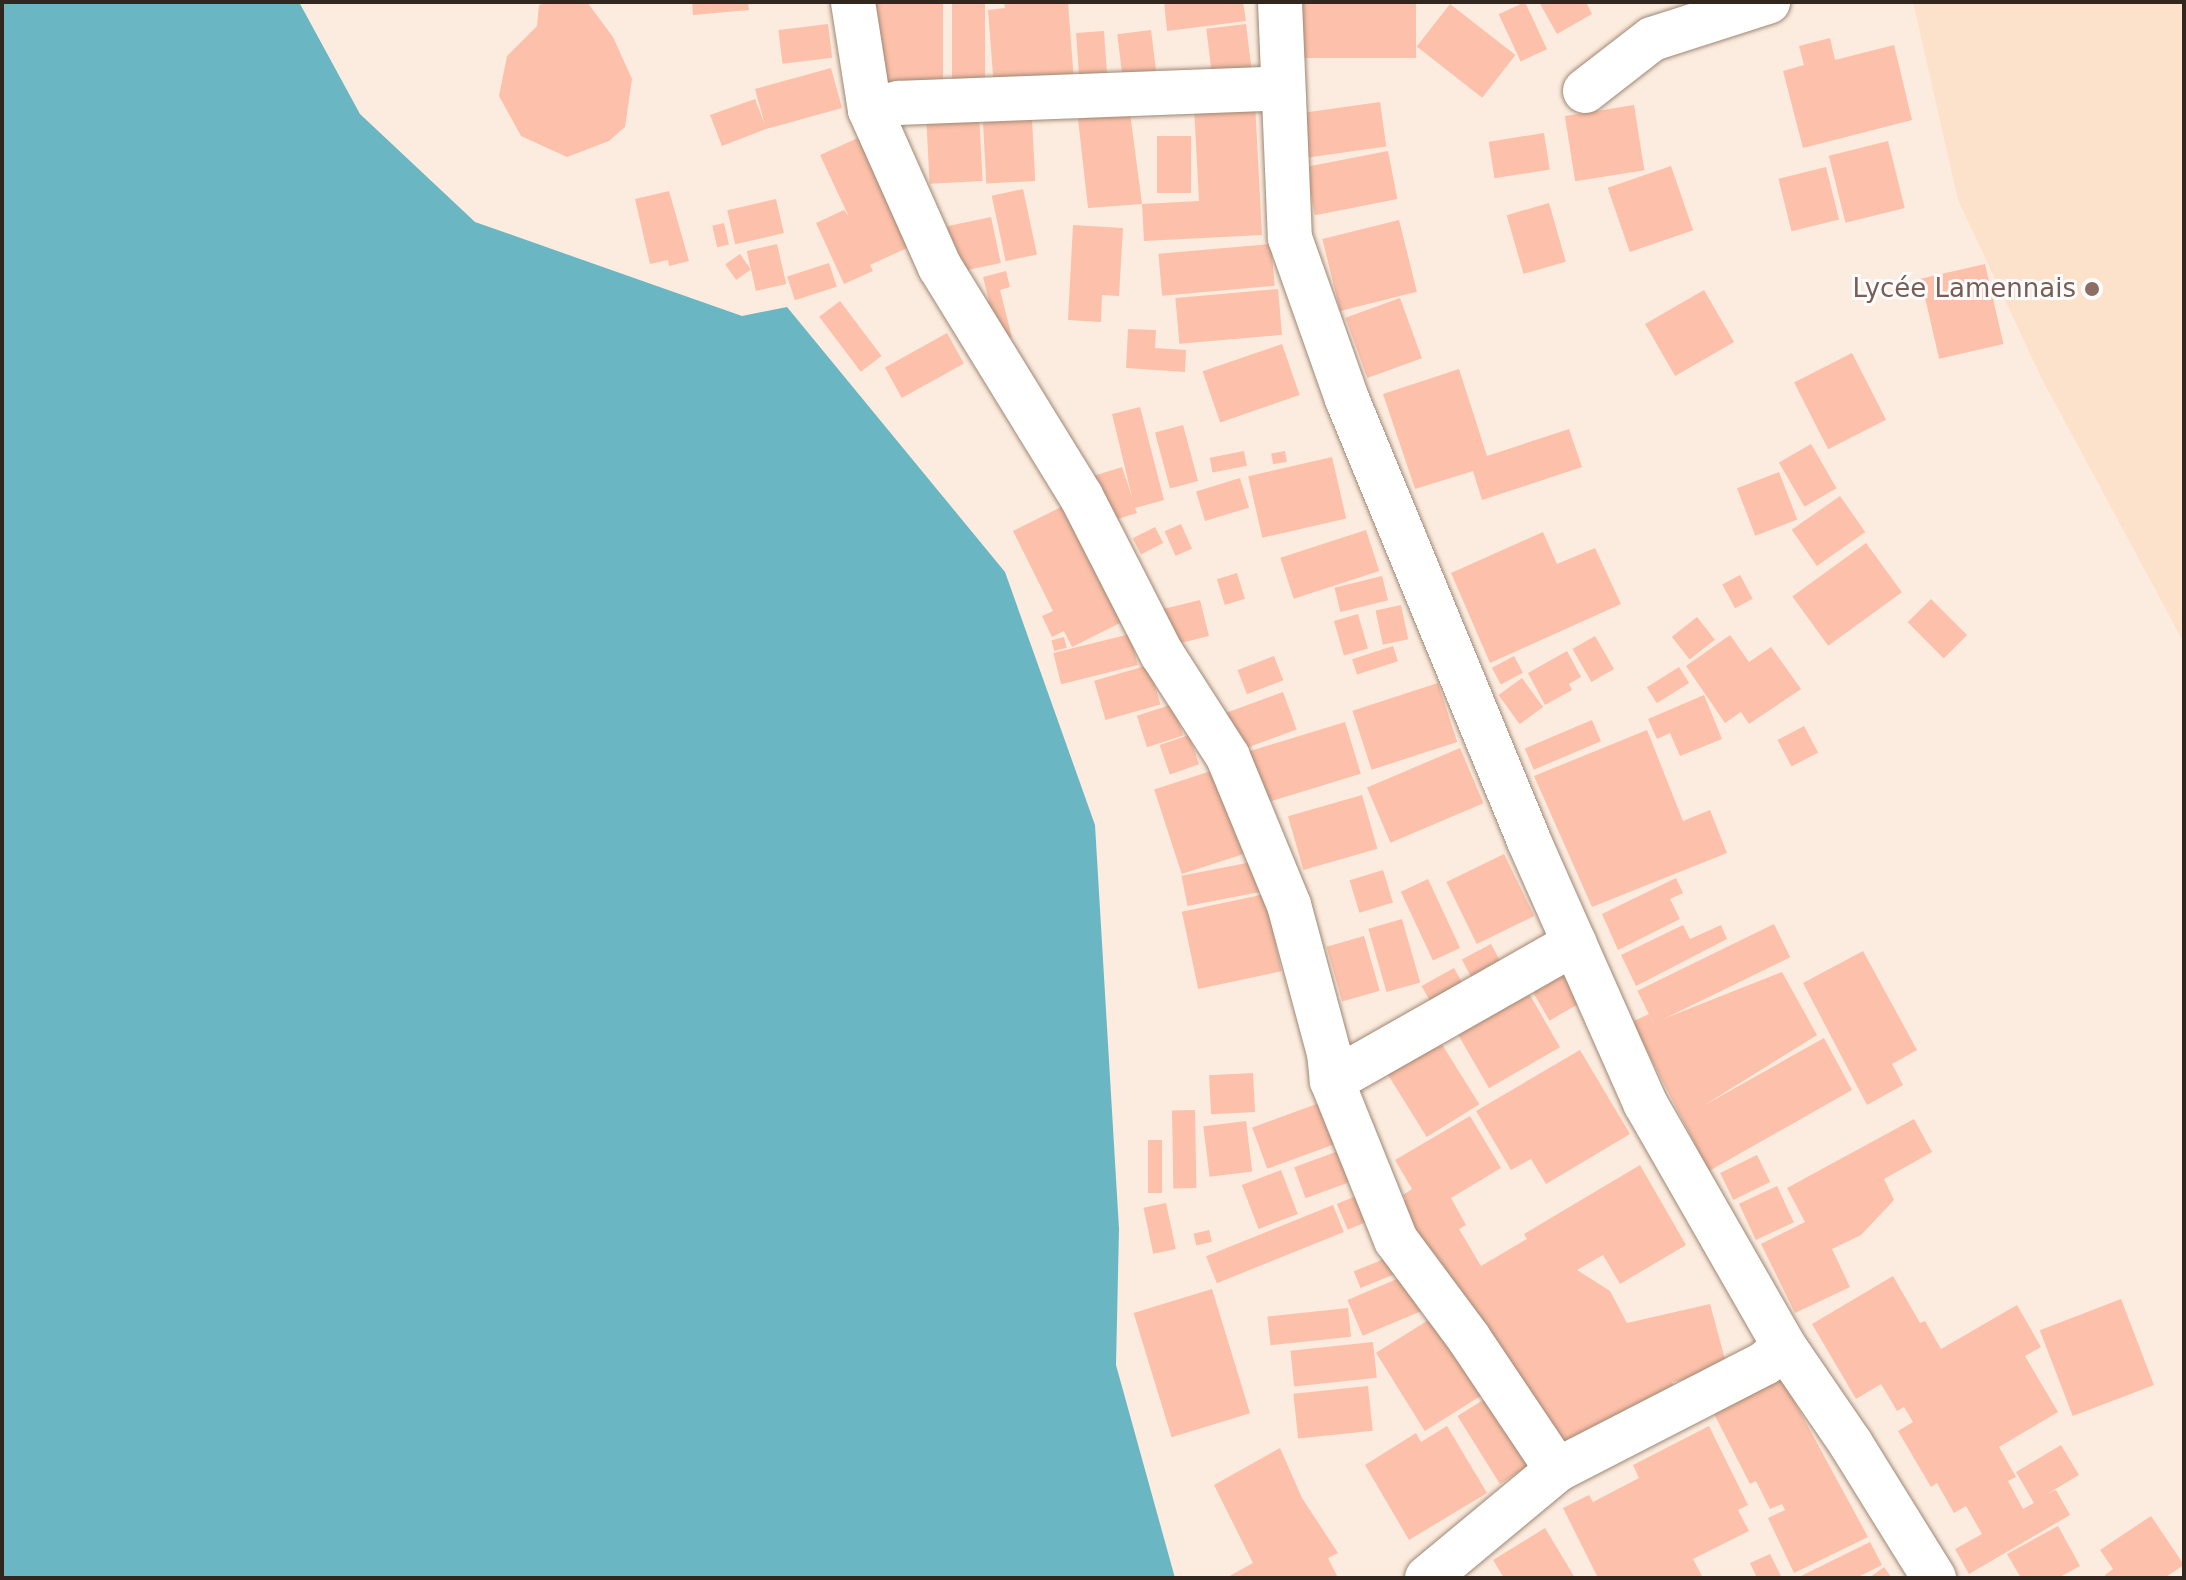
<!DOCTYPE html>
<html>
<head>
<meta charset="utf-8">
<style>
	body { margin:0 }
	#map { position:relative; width:2186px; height:1580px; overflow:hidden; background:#fcecdf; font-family:"DejaVu Sans",sans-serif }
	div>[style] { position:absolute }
	.built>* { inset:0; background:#fce1cb }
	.water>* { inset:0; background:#6ab6c2 }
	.building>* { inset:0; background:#fdc0aa; transform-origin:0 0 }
	.roads { filter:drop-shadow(0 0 2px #9f8773) drop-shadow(0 0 2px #9f8773) }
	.minor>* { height:44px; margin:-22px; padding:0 22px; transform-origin:22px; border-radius:22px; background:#fff }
	.major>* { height:44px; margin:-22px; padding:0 22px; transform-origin:22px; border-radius:22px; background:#fff }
	.dots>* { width:22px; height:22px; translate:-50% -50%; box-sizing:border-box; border:4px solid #fcfcfc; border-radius:50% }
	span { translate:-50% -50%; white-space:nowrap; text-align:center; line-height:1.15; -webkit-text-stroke:6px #fcfcfc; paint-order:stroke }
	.education-label { font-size:26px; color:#785e54 }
	.right { translate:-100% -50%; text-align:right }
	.frame { position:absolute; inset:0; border:4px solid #31271f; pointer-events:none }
</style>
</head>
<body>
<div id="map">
	<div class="built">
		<i style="clip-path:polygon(1913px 2px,2184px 2px,2184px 643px,2042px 379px,1958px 200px)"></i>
	</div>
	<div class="water">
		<i style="clip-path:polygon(2px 2px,299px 2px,360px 114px,475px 222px,742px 316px,787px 307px,1005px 572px,1095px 825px,1119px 1229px,1116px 1365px,1175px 1578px,2px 1578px)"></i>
	</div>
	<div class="building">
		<i style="clip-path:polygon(550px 2px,587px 2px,613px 37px,632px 79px,625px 127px,609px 141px,567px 157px,521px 136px,499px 96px,507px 56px,537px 26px,539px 5px)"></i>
		<i style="clip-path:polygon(692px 2px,748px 2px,749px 10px,693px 15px)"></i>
		<i style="left:865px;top:2px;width:78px;height:87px"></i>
		<i style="left:952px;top:2px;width:33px;height:84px"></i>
		<i style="clip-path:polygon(1004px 2px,1068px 2px,1074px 82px,994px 88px,988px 10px,1005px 8px)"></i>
		<i style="clip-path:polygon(1164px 2px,1243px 2px,1246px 21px,1167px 31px)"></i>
		<i style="left:1301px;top:2px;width:115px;height:56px"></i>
		<i style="left:1525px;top:2px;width:52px;height:29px;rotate:65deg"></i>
		<i style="clip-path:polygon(1539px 2px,1586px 2px,1592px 14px,1557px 34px)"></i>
		<i style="left:1450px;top:4px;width:83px;height:54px;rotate:38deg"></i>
		<i style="left:828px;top:24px;width:34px;height:50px;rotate:83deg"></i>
		<i style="left:1246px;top:24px;width:49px;height:40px;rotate:83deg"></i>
		<i style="left:1151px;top:30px;width:51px;height:34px;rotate:83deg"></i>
		<i style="left:1104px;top:31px;width:53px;height:28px;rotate:86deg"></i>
		<i style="clip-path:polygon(1830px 38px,1835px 60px,1894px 45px,1912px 120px,1803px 148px,1783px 71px,1804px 65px,1799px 46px)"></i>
		<i style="clip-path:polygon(831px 68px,842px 108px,766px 129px,722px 146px,710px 115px,755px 99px,765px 125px,755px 89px)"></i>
		<i style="left:1380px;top:102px;width:45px;height:79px;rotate:82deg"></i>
		<i style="clip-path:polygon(1255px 103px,1262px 235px,1144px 241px,1142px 204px,1088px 208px,1078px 119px,1130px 113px,1142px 204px,1199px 201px,1194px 107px)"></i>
		<i style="left:1634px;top:105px;width:66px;height:70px;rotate:81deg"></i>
		<i style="left:979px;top:113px;width:68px;height:53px;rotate:87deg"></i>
		<i style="left:1032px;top:120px;width:61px;height:49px;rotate:87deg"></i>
		<i style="clip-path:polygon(869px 133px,920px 242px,870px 265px,873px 271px,844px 284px,816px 223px,844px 210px,849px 217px,820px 155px)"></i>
		<i style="left:1544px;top:133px;width:37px;height:56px;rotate:81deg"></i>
		<i style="left:1157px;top:136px;width:34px;height:57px"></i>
		<i style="left:1888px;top:141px;width:69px;height:61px;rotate:76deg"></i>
		<i style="left:1388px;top:151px;width:49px;height:84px;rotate:79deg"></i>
		<i style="left:1671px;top:166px;width:68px;height:67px;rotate:71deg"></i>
		<i style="left:1826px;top:167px;width:54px;height:49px;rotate:76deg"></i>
		<i style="left:1023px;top:189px;width:67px;height:32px;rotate:78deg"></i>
		<i style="clip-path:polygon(669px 191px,689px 261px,669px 266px,668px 260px,650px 264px,635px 199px)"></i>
		<i style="left:776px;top:199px;width:35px;height:50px;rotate:77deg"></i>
		<i style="left:1549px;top:203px;width:61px;height:44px;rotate:74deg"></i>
		<i style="left:991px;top:217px;width:47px;height:45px;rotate:78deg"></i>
		<i style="left:1399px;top:220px;width:74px;height:79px;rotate:76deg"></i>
		<i style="left:724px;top:223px;width:22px;height:12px;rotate:77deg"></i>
		<i style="clip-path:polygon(1073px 225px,1123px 228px,1119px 296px,1102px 295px,1101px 322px,1068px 320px)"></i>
		<i style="left:777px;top:244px;width:41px;height:31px;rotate:77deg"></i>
		<i style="left:1271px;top:244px;width:42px;height:113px;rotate:85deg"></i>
		<i style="left:740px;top:254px;width:19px;height:18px;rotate:55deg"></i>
		<i style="left:829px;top:263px;width:25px;height:44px;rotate:72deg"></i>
		<i style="left:1985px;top:264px;width:82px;height:66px;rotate:77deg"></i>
		<i style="clip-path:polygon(1006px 271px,1010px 287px,1000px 290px,1012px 337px,992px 342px,982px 303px,989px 301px,983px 277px)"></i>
		<i style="left:1278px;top:289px;width:46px;height:103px;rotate:85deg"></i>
		<i style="left:1704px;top:290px;width:60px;height:68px;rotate:60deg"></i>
		<i style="left:1400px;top:298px;width:64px;height:58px;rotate:70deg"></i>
		<i style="left:840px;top:301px;width:69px;height:26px;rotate:53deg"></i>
		<i style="clip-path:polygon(1128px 329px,1156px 330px,1155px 348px,1186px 350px,1185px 372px,1126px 368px)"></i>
		<i style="left:947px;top:333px;width:35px;height:71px;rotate:61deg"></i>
		<i style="left:1282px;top:344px;width:54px;height:84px;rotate:71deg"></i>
		<i style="left:1852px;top:353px;width:75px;height:65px;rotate:63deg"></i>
		<i style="clip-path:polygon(1459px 369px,1487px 456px,1569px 429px,1582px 467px,1482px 500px,1473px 471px,1415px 489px,1383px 394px)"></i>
		<i style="clip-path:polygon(1140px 407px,1164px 500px,1135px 508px,1137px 513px,1105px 523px,1090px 477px,1122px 467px,1132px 497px,1112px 414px)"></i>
		<i style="left:1183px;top:425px;width:58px;height:29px;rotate:75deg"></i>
		<i style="left:1811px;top:444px;width:51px;height:37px;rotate:60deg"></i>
		<i style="left:1244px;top:451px;width:15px;height:35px;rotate:79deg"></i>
		<i style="left:1285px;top:451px;width:11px;height:14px;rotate:80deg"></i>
		<i style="left:1332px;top:457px;width:63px;height:86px;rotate:77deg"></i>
		<i style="left:1779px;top:472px;width:51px;height:45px;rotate:69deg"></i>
		<i style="left:1240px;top:478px;width:31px;height:46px;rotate:73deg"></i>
		<i style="left:1840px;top:496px;width:44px;height:59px;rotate:55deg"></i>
		<i style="clip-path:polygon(1077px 499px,1136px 615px,1072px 647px,1064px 631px,1052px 637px,1042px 616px,1053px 611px,1013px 531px)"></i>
		<i style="left:1181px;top:524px;width:27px;height:18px;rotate:66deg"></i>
		<i style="left:1155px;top:527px;width:18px;height:25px;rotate:63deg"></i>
		<i style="left:1366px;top:530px;width:43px;height:90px;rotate:72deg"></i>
		<i style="clip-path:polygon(1543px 532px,1557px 564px,1595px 548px,1621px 604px,1490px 663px,1451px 573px)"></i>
		<i style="left:1866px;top:543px;width:61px;height:91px;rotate:54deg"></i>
		<i style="left:1237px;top:573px;width:27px;height:21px;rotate:73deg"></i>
		<i style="left:1740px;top:575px;width:27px;height:20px;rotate:62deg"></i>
		<i style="left:1382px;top:576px;width:25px;height:49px;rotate:76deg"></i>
		<i style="left:1931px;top:599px;width:51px;height:33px;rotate:45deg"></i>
		<i style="left:1200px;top:600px;width:37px;height:47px;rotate:76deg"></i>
		<i style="left:1401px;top:605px;width:35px;height:26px;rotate:78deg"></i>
		<i style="left:1358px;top:614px;width:36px;height:25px;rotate:74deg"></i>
		<i style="left:1697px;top:617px;width:29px;height:32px;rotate:52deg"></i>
		<i style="left:1130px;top:634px;width:32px;height:79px;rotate:76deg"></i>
		<i style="clip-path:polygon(1730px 635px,1749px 662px,1771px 647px,1801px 689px,1749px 724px,1741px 712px,1725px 723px,1686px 666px)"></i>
		<i style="left:1595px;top:636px;width:38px;height:26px;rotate:60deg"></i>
		<i style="left:1064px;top:637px;width:11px;height:13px;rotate:75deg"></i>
		<i style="left:1393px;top:646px;width:16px;height:43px;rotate:72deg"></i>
		<i style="clip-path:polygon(1567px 651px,1581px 677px,1569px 684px,1572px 690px,1545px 705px,1528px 673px)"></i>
		<i style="left:1274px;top:656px;width:26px;height:39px;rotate:69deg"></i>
		<i style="left:1514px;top:656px;width:19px;height:25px;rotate:62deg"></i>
		<i style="left:1149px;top:665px;width:41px;height:57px;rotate:74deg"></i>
		<i style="left:1679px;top:667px;width:19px;height:38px;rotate:58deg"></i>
		<i style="left:1522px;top:678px;width:36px;height:29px;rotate:54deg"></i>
		<i style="left:1438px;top:683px;width:62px;height:90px;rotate:72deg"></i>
		<i style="left:1283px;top:692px;width:40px;height:64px;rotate:70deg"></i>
		<i style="clip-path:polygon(1704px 695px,1722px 739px,1680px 756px,1670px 733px,1657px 739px,1648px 719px)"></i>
		<i style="left:1173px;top:704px;width:33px;height:38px;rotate:72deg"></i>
		<i style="left:1592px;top:720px;width:23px;height:73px;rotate:67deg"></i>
		<i style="left:1345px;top:722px;width:54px;height:104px;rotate:73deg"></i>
		<i style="left:1804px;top:726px;width:30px;height:30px;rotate:62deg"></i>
		<i style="clip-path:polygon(1647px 730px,1683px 821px,1710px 810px,1727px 853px,1592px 907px,1534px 776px)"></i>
		<i style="left:1189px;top:735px;width:31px;height:31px;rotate:71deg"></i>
		<i style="left:1460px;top:748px;width:60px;height:101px;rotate:67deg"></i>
		<i style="left:1217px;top:769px;width:89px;height:66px;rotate:72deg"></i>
		<i style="left:1362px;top:795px;width:56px;height:77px;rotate:74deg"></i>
		<i style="left:1504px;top:854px;width:69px;height:64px;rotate:64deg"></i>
		<i style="left:1262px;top:860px;width:31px;height:82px;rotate:79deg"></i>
		<i style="left:1383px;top:870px;width:34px;height:35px;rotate:73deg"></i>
		<i style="clip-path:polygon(1676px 878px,1683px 893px,1670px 899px,1680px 919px,1618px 950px,1602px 914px)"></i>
		<i style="left:1428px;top:879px;width:76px;height:30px;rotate:65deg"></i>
		<i style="left:1265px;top:894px;width:79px;height:85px;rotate:78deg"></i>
		<i style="left:1402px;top:919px;width:66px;height:35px;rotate:74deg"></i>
		<i style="left:1774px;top:924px;width:37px;height:152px;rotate:64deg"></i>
		<i style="clip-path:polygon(1683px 925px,1690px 939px,1721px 925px,1727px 939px,1636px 986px,1621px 955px)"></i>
		<i style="left:1364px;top:936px;width:57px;height:39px;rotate:74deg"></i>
		<i style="left:1491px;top:944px;width:27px;height:33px;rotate:62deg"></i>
		<i style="clip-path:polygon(1863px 951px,1917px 1050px,1892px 1064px,1903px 1085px,1867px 1105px,1803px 983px)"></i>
		<i style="left:1571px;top:962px;width:40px;height:48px;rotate:60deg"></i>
		<i style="left:1454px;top:968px;width:21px;height:37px;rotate:61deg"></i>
		<i style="clip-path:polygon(1782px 972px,1817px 1035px,1703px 1106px,1824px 1038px,1852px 1090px,1709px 1171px,1632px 1022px,1649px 1014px,1653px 1023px)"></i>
		<i style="left:1527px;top:990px;width:66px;height:82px;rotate:60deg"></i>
		<i style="left:1438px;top:1038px;width:78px;height:62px;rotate:58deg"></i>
		<i style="clip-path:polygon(1580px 1050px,1630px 1134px,1546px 1184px,1531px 1159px,1511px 1170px,1476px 1111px)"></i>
		<i style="left:1253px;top:1073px;width:39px;height:44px;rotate:87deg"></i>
		<i style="left:1333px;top:1098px;width:44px;height:86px;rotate:70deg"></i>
		<i style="left:1195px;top:1110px;width:78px;height:23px;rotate:89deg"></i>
		<i style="clip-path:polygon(1470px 1116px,1501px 1168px,1451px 1198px,1466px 1225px,1459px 1229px,1481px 1266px,1527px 1239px,1524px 1234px,1640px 1165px,1686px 1245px,1620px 1284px,1603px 1255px,1577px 1270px,1610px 1291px,1627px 1323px,1710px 1304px,1726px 1363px,1713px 1374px,1672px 1382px,1675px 1389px,1562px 1444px,1467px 1318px,1400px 1204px,1406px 1199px,1403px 1195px,1412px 1189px,1395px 1160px)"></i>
		<i style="clip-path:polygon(1914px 1119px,1932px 1152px,1884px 1179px,1894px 1200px,1861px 1235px,1832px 1249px,1850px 1287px,1795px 1313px,1761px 1244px,1805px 1222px,1787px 1188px)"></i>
		<i style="left:1246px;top:1121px;width:51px;height:43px;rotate:83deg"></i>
		<i style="left:1148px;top:1140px;width:14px;height:53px"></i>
		<i style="left:1344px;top:1149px;width:33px;height:53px;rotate:70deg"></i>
		<i style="left:1757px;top:1155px;width:30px;height:41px;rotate:64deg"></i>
		<i style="left:1281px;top:1170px;width:47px;height:42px;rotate:69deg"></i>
		<i style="left:1777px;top:1186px;width:40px;height:42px;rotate:65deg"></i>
		<i style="left:1358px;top:1195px;width:28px;height:23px;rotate:67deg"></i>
		<i style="left:1166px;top:1203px;width:47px;height:23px;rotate:78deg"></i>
		<i style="left:1333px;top:1205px;width:29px;height:137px;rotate:68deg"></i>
		<i style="left:1209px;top:1230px;width:12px;height:16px;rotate:76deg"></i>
		<i style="left:1389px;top:1257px;width:18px;height:38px;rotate:68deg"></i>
		<i style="left:1411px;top:1273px;width:39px;height:69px;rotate:67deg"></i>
		<i style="clip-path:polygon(1893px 1276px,1920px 1323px,1925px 1321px,1941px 1349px,2017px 1305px,2041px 1347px,2025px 1356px,2058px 1412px,1999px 1447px,2016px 1477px,2008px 1481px,2023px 1509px,2034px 1503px,2016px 1472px,2061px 1445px,2079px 1475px,2047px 1494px,2056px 1490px,2070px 1515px,1969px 1574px,1955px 1549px,1982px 1534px,1966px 1506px,1954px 1513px,1937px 1483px,1931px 1487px,1898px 1431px,1913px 1422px,1904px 1407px,1897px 1411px,1881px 1384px,1856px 1399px,1812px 1324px)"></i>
		<i style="left:1212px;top:1289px;width:130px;height:82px;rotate:73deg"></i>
		<i style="left:2121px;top:1299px;width:92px;height:87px;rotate:69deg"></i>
		<i style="left:1348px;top:1308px;width:29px;height:81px;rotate:84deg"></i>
		<i style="left:1443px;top:1311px;width:92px;height:79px;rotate:58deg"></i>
		<i style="left:1373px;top:1342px;width:36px;height:83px;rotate:84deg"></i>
		<i style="clip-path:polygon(1779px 1373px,1868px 1537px,1794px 1573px,1768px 1518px,1785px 1510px,1782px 1504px,1770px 1509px,1756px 1481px,1750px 1484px,1711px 1408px)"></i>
		<i style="left:1368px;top:1386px;width:45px;height:75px;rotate:84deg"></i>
		<i style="left:1488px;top:1397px;width:80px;height:36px;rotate:58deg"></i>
		<i style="clip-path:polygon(1447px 1426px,1487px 1493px,1409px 1540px,1365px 1465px,1416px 1433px,1421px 1442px)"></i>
		<i style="clip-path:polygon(1709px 1426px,1748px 1505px,1738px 1510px,1749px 1531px,1693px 1559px,1703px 1578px,1598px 1578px,1563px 1508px,1589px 1495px,1593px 1502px,1639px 1478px,1633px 1465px)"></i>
		<i style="clip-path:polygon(1280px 1448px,1302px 1498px,1338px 1553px,1328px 1558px,1338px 1578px,1226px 1578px,1253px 1563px,1214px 1485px)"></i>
		<i style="clip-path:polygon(2151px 1516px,2184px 1565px,2164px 1578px,2107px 1578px,2105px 1575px,2113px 1569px,2100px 1550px)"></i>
		<i style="clip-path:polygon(2058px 1526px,2080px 1566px,2058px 1578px,2021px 1578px,2007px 1554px)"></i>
		<i style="clip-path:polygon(1545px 1528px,1575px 1578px,1504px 1578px,1493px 1560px)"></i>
		<i style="clip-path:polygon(1870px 1542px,1882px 1565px,1856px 1578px,1797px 1578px)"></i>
		<i style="clip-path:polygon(1770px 1554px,1782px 1578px,1757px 1578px,1750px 1563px)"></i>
		<i style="clip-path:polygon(1884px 1567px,1892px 1578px,1869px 1578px)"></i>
	</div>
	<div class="roads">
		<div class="minor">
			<i style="left:853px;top:2px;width:109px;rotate:81.1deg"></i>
			<i style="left:870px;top:110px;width:172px;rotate:66deg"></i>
			<i style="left:940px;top:267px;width:269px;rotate:58.4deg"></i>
			<i style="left:1081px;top:496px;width:178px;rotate:62.9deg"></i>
			<i style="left:1162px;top:654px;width:122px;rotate:57.3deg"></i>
			<i style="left:1228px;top:757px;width:160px;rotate:67.6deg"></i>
			<i style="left:1289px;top:905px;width:153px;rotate:74.9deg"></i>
			<i style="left:1329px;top:1053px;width:28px;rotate:84deg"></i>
			<i style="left:1332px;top:1081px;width:171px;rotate:68.1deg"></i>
			<i style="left:1396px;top:1240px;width:121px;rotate:53.4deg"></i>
			<i style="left:1468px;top:1337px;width:160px;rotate:56.2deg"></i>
			<i style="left:1585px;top:91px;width:85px;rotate:-37.8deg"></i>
			<i style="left:1652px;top:39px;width:122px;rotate:-17.7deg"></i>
			<i style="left:870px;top:110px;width:30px;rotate:-14deg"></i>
			<i style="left:899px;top:103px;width:383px;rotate:-2.2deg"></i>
			<i style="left:1332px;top:1081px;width:279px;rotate:-29.6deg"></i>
			<i style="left:1427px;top:1578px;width:169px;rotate:-39.7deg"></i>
			<i style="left:1557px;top:1470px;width:234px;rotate:-27.2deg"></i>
			<i style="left:1765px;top:1363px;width:25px;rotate:-42deg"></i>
		</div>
		<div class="major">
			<i style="left:1280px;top:2px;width:236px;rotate:87.6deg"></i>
			<i style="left:1290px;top:238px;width:171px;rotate:70.5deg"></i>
			<i style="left:1347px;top:399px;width:478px;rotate:67.6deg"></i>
			<i style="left:1529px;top:841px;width:287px;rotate:66.1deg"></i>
			<i style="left:1645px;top:1103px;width:280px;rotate:60.2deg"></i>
			<i style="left:1784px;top:1346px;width:119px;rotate:55.6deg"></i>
			<i style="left:1851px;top:1444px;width:158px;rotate:58.2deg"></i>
		</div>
	</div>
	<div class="dots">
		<i style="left:2092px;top:289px;background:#8d6e63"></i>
	</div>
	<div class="education-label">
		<span class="right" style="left:2076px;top:289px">Lycée Lamennais</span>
	</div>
	<div class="frame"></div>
</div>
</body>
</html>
